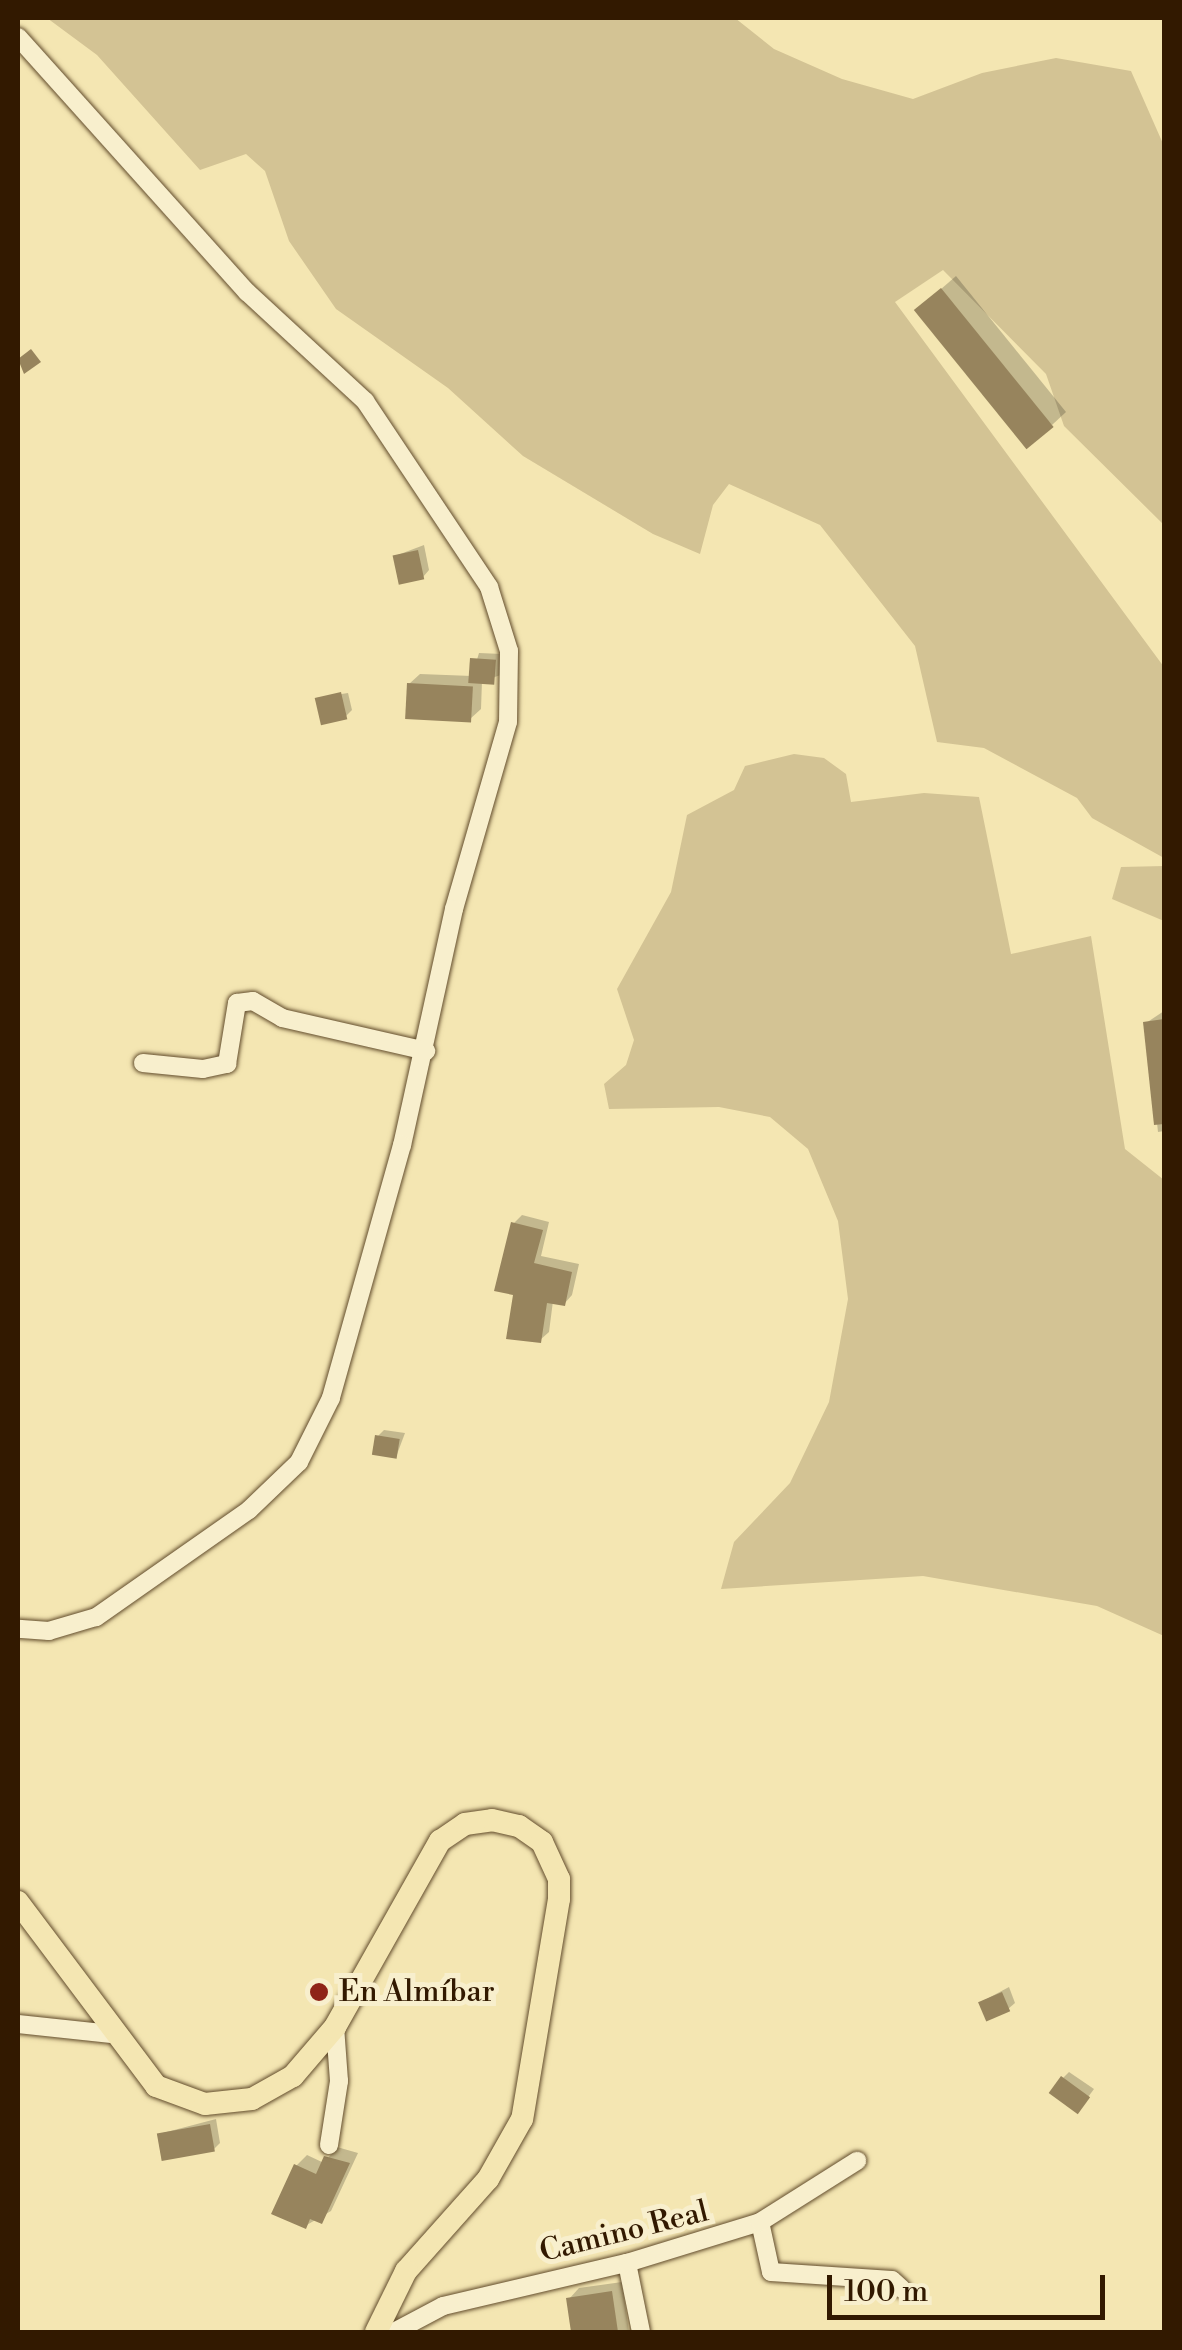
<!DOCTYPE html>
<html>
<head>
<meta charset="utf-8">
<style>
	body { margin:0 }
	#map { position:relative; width:1182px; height:2350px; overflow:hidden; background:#f4e6b2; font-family:"Libre Bodoni",serif }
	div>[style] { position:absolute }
	.green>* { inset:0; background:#d3c394 }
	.shadow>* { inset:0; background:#0003 }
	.building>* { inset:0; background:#97845d; transform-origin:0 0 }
	.roads { filter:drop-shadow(0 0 2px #624c2c) drop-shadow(0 0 2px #624c2c) }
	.minor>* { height:18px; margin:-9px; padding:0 9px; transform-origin:9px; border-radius:9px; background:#f8efcd }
	.major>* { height:22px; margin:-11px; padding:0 11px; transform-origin:11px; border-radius:11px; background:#f4e6b2 }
	.dots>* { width:28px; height:28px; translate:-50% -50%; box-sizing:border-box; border:5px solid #f8efcd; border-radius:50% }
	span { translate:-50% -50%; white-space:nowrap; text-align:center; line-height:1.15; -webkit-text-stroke:10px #f8efcd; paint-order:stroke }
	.poi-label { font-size:30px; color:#321900 }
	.left { translate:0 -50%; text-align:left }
	.street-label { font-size:30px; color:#321900 }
	.frame { position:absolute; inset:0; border:20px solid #321900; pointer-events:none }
	.scale { position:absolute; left:827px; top:2275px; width:278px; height:45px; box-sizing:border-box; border:5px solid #321900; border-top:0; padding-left:12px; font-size:30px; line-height:35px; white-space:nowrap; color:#321900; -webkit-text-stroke:8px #f8efcd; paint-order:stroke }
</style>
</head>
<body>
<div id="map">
	<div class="green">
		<i style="clip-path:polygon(47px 18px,735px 18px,774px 49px,842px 79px,913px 99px,982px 73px,1056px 58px,1131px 71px,1164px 146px,1164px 525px,1064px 426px,1046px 374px,943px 270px,895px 302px,1164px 667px,1164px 858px,1092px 818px,1077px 798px,984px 748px,937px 742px,915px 646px,820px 525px,729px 484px,713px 505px,700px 554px,653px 534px,523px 456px,448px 388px,336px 309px,289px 241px,265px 171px,246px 154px,200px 170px,97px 55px)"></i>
		<i style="clip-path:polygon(794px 754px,824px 758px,846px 774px,851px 802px,924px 793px,979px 797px,1011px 954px,1091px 936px,1125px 1149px,1164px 1180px,1164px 1636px,1097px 1606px,923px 1576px,721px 1589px,734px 1542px,790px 1483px,829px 1402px,848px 1299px,838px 1221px,808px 1149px,770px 1117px,719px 1107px,609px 1109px,604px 1084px,626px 1065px,634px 1040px,617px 989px,671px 892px,687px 815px,734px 790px,745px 766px)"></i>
		<i style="clip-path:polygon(1164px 866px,1164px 921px,1112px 899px,1121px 867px)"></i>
	</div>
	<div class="shadow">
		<i style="clip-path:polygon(956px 276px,1066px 412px,1052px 425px,917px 310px)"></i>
		<i style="clip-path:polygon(424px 545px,429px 570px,423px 577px,395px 556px)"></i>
		<i style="clip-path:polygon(479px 653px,502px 654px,501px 675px,482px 681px,481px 709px,470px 719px,409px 684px,420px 674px,472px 676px)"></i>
		<i style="clip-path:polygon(348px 693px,352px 710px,345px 717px,316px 698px)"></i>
		<i style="clip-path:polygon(1164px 1011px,1164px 1131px,1158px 1132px,1146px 1023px)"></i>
		<i style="clip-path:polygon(522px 1215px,549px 1222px,541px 1256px,579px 1264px,572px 1295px,564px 1304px,553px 1301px,549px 1332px,540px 1340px,515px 1293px,513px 1224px)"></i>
		<i style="clip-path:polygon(384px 1430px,405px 1433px,396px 1457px,378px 1436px)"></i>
		<i style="clip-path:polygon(1009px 1987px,1015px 2003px,1008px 2009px,981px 2002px)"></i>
		<i style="clip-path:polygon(1069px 2072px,1094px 2089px,1083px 2104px,1063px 2078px)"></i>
		<i style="clip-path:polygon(216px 2119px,220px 2143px,214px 2149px,159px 2134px)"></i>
		<i style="clip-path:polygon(337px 2147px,358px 2153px,331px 2211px,305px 2226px,275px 2213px,297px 2165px,307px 2155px,324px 2163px)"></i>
		<i style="clip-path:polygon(622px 2282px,629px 2332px,574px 2332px,569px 2299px,579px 2288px)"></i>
	</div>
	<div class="building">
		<i style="left:941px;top:288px;width:179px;height:35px;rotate:51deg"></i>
		<i style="clip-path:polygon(31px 349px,41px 362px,24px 374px,18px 359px)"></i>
		<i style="left:418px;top:550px;width:30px;height:26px;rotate:78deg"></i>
		<i style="left:470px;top:658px;width:26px;height:25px;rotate:4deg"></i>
		<i style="left:407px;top:683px;width:66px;height:36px;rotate:3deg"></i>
		<i style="left:341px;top:692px;width:28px;height:27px;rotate:77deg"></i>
		<i style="clip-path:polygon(1164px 1019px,1164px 1124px,1154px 1125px,1143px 1022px)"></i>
		<i style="clip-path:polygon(511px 1222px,543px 1230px,534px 1263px,572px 1272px,565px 1306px,547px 1303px,541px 1343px,506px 1339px,513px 1295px,494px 1291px)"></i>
		<i style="left:375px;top:1435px;width:25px;height:20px;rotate:9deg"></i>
		<i style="left:1002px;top:1992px;width:21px;height:26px;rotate:67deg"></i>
		<i style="left:1061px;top:2076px;width:36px;height:21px;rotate:36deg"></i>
		<i style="left:210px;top:2124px;width:28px;height:54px;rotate:80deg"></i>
		<i style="clip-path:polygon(324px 2156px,350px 2163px,322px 2224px,310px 2219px,306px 2229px,271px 2214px,294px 2164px,316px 2174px)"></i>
		<i style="clip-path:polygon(612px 2291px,618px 2332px,571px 2332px,566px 2298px)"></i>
	</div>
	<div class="roads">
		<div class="minor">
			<i style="left:18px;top:37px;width:343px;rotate:48.1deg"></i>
			<i style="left:247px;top:292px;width:161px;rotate:42.7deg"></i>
			<i style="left:365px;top:401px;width:224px;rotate:56.3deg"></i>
			<i style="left:489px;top:587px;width:67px;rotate:72.6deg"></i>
			<i style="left:509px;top:651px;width:71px;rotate:90.8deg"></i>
			<i style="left:508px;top:722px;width:195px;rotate:106.1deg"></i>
			<i style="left:454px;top:909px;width:242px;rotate:102.4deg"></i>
			<i style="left:402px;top:1145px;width:263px;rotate:105.7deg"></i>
			<i style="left:331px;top:1398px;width:72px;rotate:116.6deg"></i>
			<i style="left:299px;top:1462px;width:69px;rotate:136.2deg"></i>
			<i style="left:249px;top:1510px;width:187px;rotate:145deg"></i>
			<i style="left:96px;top:1617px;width:49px;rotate:163.4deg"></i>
			<i style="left:49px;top:1631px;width:31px;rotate:-176deg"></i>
			<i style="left:143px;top:1063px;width:60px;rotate:5.7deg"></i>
			<i style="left:203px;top:1069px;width:25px;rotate:-12deg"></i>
			<i style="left:227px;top:1064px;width:62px;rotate:-80.7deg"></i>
			<i style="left:237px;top:1003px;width:16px;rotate:-7deg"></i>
			<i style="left:253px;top:1001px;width:34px;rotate:30deg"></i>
			<i style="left:282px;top:1018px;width:148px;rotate:12.9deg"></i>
			<i style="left:18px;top:2024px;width:94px;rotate:6.1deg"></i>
			<i style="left:329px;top:2145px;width:65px;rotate:-81.1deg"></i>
			<i style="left:339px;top:2081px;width:54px;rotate:-94.2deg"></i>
			<i style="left:760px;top:2222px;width:51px;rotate:77.6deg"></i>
			<i style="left:771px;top:2272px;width:121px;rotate:3.8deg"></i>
			<i style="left:892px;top:2280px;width:13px;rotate:42deg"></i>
			<i style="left:627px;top:2263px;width:70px;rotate:78.5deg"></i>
			<i style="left:394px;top:2332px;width:55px;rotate:-28deg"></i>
			<i style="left:443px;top:2306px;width:189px;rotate:-13.2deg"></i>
			<i style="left:627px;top:2263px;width:139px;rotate:-17.1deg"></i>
			<i style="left:760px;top:2222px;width:115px;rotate:-32.2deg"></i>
		</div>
		<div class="major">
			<i style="left:18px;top:1902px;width:230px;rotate:53.1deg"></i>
			<i style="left:156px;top:2086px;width:52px;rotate:20.2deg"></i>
			<i style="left:205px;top:2104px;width:47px;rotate:-6.1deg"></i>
			<i style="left:252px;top:2099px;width:47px;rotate:-29.3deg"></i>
			<i style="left:293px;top:2076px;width:65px;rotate:-49.4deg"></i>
			<i style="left:335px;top:2027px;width:214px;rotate:-60.6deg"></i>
			<i style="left:440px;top:1841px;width:30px;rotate:-34deg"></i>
			<i style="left:465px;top:1824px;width:27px;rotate:-8deg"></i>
			<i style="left:492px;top:1820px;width:28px;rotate:13deg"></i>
			<i style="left:519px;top:1826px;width:28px;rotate:35deg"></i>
			<i style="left:542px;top:1842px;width:41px;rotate:65.3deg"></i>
			<i style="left:559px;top:1879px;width:20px;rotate:90deg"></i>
			<i style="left:559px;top:1899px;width:223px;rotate:99.5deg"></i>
			<i style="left:522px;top:2119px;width:69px;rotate:119.5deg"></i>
			<i style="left:488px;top:2179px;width:123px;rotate:131.7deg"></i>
			<i style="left:406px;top:2271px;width:68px;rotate:116.2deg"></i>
		</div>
	</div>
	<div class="dots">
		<i style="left:319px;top:1992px;background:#8f2418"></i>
	</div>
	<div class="poi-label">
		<span class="left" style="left:339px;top:1992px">En Almíbar</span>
	</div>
	<div class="street-label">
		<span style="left:624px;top:2232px;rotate:-14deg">Camino Real</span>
	</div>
	<div class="frame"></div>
	<div class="scale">100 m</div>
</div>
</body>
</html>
